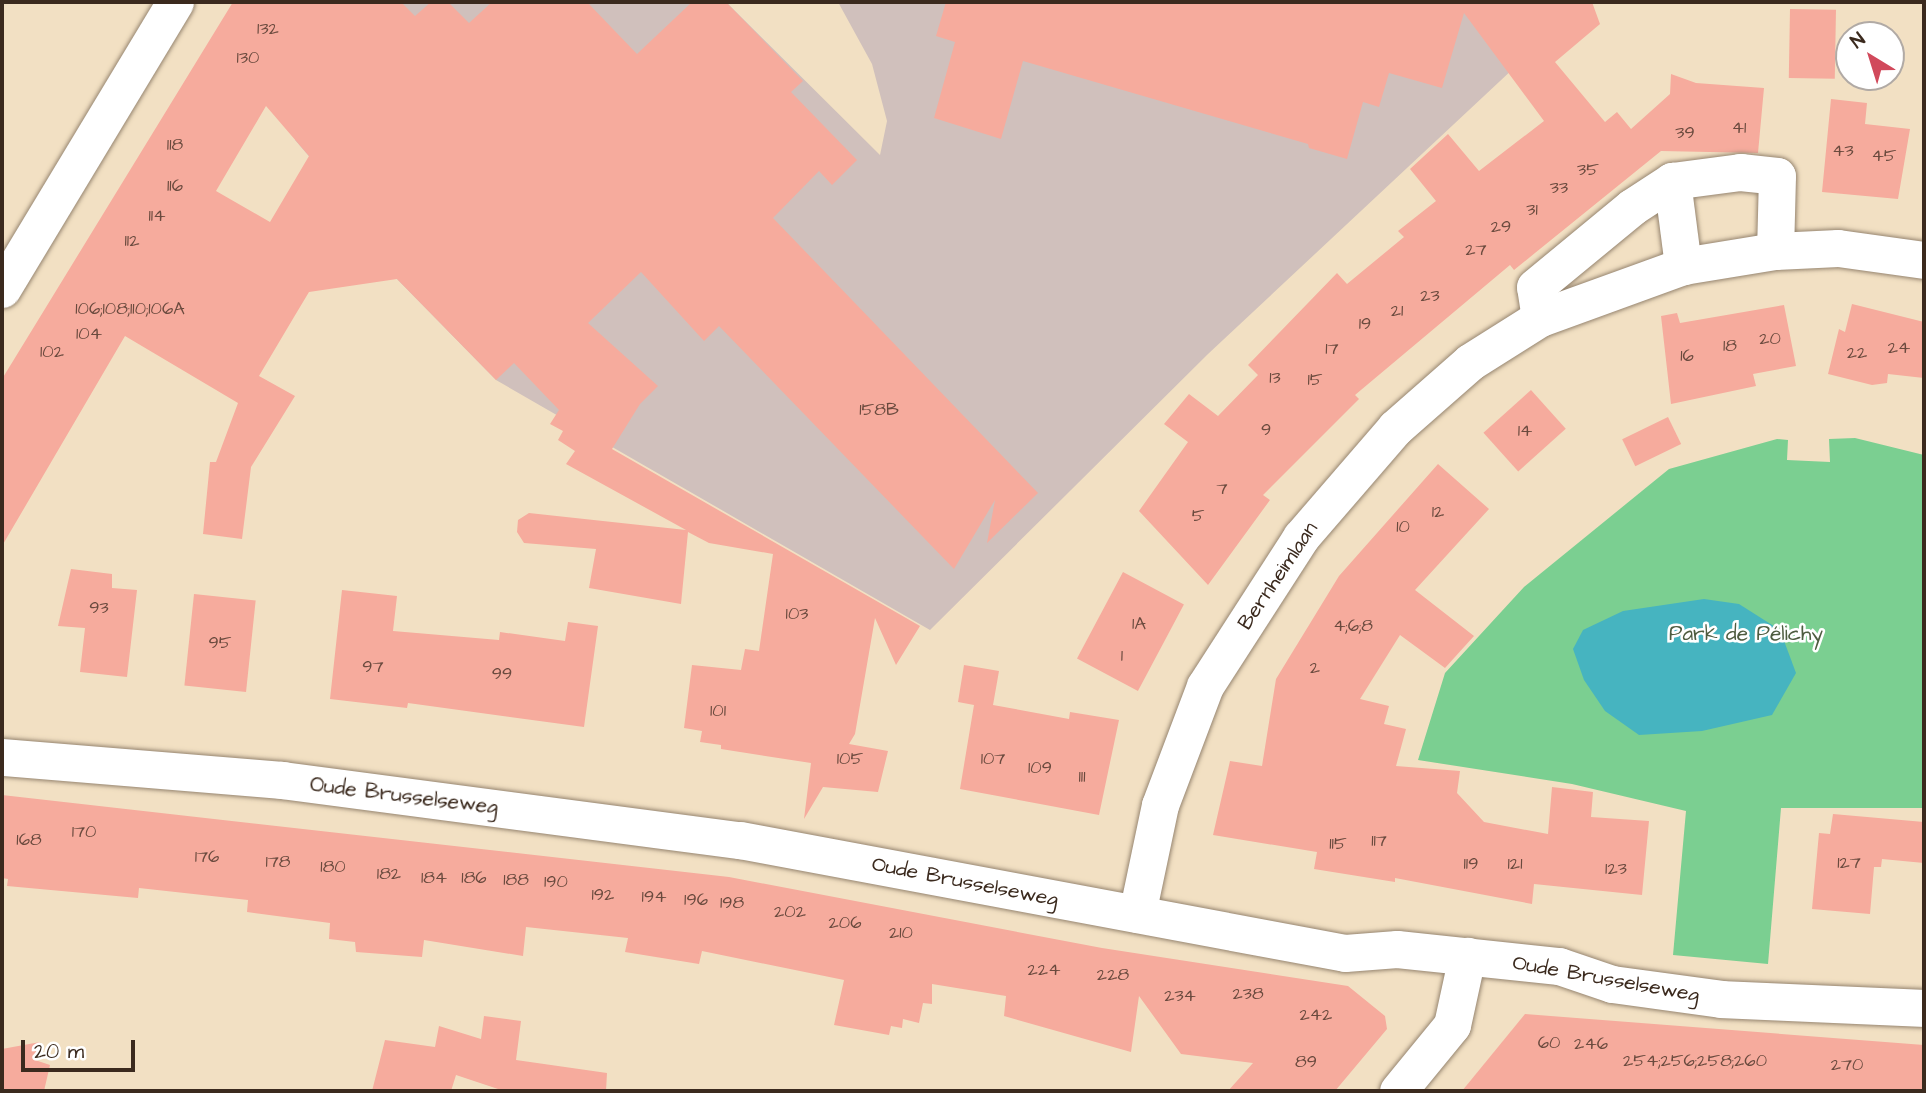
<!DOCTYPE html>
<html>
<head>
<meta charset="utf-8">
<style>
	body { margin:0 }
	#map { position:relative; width:1926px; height:1093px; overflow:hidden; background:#f2e0c3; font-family:"Architects Daughter",sans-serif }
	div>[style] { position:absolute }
	.industrial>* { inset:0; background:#d0c0bc }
	.green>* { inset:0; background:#7bcf91 }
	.water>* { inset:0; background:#46b4c0 }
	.building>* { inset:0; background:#f6ab9d; transform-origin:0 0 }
	.roads { filter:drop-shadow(0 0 2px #968570) drop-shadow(0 0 2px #968570) }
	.minor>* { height:37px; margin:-18.5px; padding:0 18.5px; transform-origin:18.5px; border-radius:18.5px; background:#fff }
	span { translate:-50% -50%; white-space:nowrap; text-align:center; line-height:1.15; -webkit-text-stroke:5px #fff; paint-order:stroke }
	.number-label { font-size:18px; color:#6a4a3e }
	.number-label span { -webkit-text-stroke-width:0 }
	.street-label { font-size:21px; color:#3b2a1e }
	.park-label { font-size:21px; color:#4e5c40 }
	.frame { position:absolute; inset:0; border:4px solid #3b2a1e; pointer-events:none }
	.north { position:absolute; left:1835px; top:21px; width:70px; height:70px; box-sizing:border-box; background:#fff; border:2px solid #b1aaa5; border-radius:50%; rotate:322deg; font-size:19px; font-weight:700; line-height:28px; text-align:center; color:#3b2a1e }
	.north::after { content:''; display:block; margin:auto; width:24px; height:32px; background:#d1495b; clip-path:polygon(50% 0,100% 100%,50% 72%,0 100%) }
	.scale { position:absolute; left:21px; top:1040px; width:114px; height:32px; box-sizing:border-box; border:4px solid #3b2a1e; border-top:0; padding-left:9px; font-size:21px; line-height:24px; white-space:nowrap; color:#3b2a1e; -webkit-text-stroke:5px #fff; paint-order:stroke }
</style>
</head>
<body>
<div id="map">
	<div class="industrial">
		<i style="clip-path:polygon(361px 2px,726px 2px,880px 155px,887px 121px,872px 64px,838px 2px,1552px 2px,1530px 53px,1208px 354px,930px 630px,496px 380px,348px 229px,350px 204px,295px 140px,399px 41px)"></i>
	</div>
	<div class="green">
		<i style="clip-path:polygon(1855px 438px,1924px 455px,1924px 808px,1781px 808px,1768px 964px,1673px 955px,1686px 811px,1572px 784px,1418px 760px,1445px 673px,1524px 587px,1669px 469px,1777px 439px,1788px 440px,1787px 460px,1830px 462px,1829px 439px)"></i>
	</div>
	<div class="water">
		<i style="clip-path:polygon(1704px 599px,1739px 604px,1780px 630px,1796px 673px,1772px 715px,1702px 731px,1639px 735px,1605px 711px,1584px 680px,1573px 649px,1583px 630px,1623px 611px)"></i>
	</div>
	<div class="building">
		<i style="clip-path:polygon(evenodd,233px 2px,401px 2px,415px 16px,431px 2px,448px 2px,469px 23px,492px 2px,587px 2px,637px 54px,692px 2px,726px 2px,803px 81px,791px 92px,857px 160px,832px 185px,819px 171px,773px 218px,1038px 493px,987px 543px,995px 500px,954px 569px,719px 326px,704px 341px,641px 272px,588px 323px,658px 386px,640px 404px,612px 449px,920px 626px,896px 665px,875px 618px,855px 734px,849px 744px,888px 751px,878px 792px,823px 787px,804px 819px,811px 763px,721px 749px,721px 745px,700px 742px,702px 731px,684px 728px,692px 665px,741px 670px,745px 649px,759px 651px,773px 554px,709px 543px,688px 532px,681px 604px,589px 588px,596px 549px,524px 543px,517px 532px,518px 520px,529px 513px,686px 530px,566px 464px,575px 451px,558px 440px,563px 431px,550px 424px,559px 410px,514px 363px,496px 380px,397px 279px,309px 292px,294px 317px,259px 376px,295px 396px,251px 467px,242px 539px,203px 534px,210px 462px,216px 462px,238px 403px,125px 336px,2px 546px,2px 379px,233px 2px,266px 106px,309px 156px,270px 222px,216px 191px,266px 106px)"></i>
		<i style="clip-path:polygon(946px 2px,1592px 2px,1600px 24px,1555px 62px,1605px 122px,1617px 112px,1631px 129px,1670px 94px,1671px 74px,1696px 83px,1764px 88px,1758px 153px,1661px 151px,1514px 270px,1510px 265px,1355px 395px,1359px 399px,1263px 495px,1270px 500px,1208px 585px,1139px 511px,1188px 442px,1164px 424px,1189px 394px,1218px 416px,1258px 375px,1248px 365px,1337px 273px,1347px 284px,1404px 237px,1398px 231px,1436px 201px,1410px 169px,1448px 134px,1479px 171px,1544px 121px,1464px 13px,1442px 88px,1389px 73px,1379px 107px,1363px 102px,1347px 159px,1309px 148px,1308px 144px,1023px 61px,1001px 139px,934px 118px,955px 42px,936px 36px)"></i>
		<i style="left:1790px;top:9px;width:46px;height:69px;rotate:1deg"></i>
		<i style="clip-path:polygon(1831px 99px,1867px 103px,1865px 124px,1910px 129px,1898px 199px,1822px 192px)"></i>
		<i style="clip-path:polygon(1852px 304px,1924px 322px,1924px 378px,1888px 374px,1887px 383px,1872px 385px,1828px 374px,1839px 329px,1845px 332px)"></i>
		<i style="clip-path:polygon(1784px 305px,1796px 366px,1753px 374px,1756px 386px,1671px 404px,1661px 316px,1677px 313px,1680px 323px)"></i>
		<i style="left:1531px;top:390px;width:52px;height:64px;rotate:48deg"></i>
		<i style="left:1668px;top:417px;width:30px;height:51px;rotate:64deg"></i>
		<i style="clip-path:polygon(1438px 464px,1489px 509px,1415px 590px,1474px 636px,1445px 668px,1400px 635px,1360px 699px,1389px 706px,1384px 724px,1406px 729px,1396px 766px,1460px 771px,1457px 793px,1484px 822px,1548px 834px,1552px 787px,1593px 792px,1591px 817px,1649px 821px,1642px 895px,1534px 884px,1532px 904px,1395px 878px,1395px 882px,1314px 869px,1317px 852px,1213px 835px,1230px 761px,1262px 766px,1276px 679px,1339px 576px)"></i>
		<i style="clip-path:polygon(71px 569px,112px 574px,112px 588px,137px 590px,127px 677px,80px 672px,85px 628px,58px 626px)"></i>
		<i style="left:1123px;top:572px;width:69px;height:98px;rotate:28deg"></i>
		<i style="clip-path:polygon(342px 590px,397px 596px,393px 631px,499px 640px,500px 632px,565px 641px,568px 622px,598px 626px,584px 727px,408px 703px,407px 708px,330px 699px)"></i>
		<i style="left:194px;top:594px;width:62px;height:92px;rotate:6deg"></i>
		<i style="clip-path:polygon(964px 665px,999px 671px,993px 705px,1069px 719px,1070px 712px,1119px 720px,1099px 815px,960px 789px,974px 705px,958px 702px)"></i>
		<i style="clip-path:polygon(2px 795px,729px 877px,1102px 948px,1348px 986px,1385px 1016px,1387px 1029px,1335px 1091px,1228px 1091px,1253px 1063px,1181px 1054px,1139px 996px,1131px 1052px,1004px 1016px,1006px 996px,932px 984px,932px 1004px,923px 1003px,919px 1023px,903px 1019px,902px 1028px,891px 1026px,889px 1035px,834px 1025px,844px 980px,702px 951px,699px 964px,625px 952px,628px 938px,526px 927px,523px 956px,424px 940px,422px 957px,356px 952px,355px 942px,329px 939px,330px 923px,247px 912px,248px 900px,139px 888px,138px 898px,7px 886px,8px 879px,2px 878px)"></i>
		<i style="clip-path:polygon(1833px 814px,1924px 822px,1924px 863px,1882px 859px,1881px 867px,1874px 867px,1870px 914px,1812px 909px,1819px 833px,1830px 834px)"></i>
		<i style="clip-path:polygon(1525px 1014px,1924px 1045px,1924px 1091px,1462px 1091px)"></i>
		<i style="clip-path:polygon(484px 1016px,521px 1021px,516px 1060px,607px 1073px,606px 1091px,504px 1091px,456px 1075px,451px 1091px,372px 1091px,385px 1040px,435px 1047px,439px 1026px,481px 1039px)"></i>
		<i style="clip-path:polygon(40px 1042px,35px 1060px,50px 1065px,44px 1091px,2px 1091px,2px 1049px)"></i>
	</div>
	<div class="roads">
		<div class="minor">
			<i style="left:1672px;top:181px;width:86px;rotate:82.6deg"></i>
			<i style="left:2px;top:289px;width:335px;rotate:-58.9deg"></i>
			<i style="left:1540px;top:318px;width:31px;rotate:-99deg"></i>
			<i style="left:1535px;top:287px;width:126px;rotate:-39.5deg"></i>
			<i style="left:1632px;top:207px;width:48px;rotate:-33deg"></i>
			<i style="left:1672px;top:181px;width:69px;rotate:-7.5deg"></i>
			<i style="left:1740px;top:172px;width:37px;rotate:6deg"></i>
			<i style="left:1777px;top:176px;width:75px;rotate:91.5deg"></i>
			<i style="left:2px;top:757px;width:281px;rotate:4.7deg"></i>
			<i style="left:282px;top:780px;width:462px;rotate:7.5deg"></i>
			<i style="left:740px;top:840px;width:615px;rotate:10.58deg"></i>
			<i style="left:1345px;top:953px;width:52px;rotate:-4.4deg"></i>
			<i style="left:1397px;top:949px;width:163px;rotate:6deg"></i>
			<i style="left:1559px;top:966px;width:56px;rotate:18.8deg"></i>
			<i style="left:1612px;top:984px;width:110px;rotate:7.8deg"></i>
			<i style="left:1721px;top:999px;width:203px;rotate:2.5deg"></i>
			<i style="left:1137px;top:914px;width:111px;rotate:-78.1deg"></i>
			<i style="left:1160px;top:805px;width:127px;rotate:-69.3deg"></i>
			<i style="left:1205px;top:686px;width:177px;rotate:-57.2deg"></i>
			<i style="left:1301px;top:537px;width:144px;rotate:-49.2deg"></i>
			<i style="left:1395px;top:428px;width:100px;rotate:-41.3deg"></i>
			<i style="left:1470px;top:362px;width:83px;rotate:-32.2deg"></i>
			<i style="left:1540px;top:318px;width:152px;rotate:-20deg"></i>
			<i style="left:1683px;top:266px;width:93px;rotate:-9.3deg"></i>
			<i style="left:1775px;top:251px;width:63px;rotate:-2.7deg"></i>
			<i style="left:1838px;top:248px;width:87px;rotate:7.9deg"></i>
			<i style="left:1398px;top:1091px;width:85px;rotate:-50.7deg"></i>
			<i style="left:1452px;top:1025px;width:71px;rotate:-77.7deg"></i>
		</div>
	</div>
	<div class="number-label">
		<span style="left:268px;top:29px">132</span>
		<span style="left:248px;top:58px">130</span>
		<span style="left:1739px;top:128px">41</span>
		<span style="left:1685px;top:133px">39</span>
		<span style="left:175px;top:145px">118</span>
		<span style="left:1843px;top:151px">43</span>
		<span style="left:1884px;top:156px">45</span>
		<span style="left:1588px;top:170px">35</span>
		<span style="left:175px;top:186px">116</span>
		<span style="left:1559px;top:188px">33</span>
		<span style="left:1532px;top:210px">31</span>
		<span style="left:157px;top:216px">114</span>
		<span style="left:1501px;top:227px">29</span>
		<span style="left:132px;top:241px">112</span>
		<span style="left:1476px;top:250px">27</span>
		<span style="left:1430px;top:296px">23</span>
		<span style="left:130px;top:309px">106;108;110;106A</span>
		<span style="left:1397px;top:311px">21</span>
		<span style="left:1365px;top:324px">19</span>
		<span style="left:89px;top:334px">104</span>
		<span style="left:1770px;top:339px">20</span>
		<span style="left:1730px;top:346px">18</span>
		<span style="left:1899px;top:348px">24</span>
		<span style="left:1332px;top:349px">17</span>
		<span style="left:52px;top:352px">102</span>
		<span style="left:1857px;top:353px">22</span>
		<span style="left:1687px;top:356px">16</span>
		<span style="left:1275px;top:378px">13</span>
		<span style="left:1315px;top:380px">15</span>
		<span style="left:879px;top:410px">158B</span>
		<span style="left:1266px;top:430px">9</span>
		<span style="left:1525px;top:431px">14</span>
		<span style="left:1222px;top:489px">7</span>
		<span style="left:1438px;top:512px">12</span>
		<span style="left:1198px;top:516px">5</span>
		<span style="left:1403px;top:527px">10</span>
		<span style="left:99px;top:608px">93</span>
		<span style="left:797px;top:614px">103</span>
		<span style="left:1139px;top:624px">1A</span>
		<span style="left:1353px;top:626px">4;6;8</span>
		<span style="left:220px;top:643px">95</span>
		<span style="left:1122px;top:656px">1</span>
		<span style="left:373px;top:667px">97</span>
		<span style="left:1315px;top:668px">2</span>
		<span style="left:502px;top:674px">99</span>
		<span style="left:718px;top:711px">101</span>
		<span style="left:850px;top:759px">105</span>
		<span style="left:993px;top:759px">107</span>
		<span style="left:1040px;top:768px">109</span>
		<span style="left:1082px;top:777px">111</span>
		<span style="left:84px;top:832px">170</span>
		<span style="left:29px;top:840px">168</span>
		<span style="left:1379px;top:841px">117</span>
		<span style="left:1338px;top:844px">115</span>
		<span style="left:207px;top:857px">176</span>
		<span style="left:278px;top:862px">178</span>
		<span style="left:1849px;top:863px">127</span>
		<span style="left:1471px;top:864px">119</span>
		<span style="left:1515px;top:864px">121</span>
		<span style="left:333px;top:867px">180</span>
		<span style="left:1616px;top:869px">123</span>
		<span style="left:389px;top:874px">182</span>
		<span style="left:434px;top:878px">184</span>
		<span style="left:474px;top:878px">186</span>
		<span style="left:516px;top:880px">188</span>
		<span style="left:556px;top:882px">190</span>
		<span style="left:603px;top:895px">192</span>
		<span style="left:654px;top:897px">194</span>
		<span style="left:696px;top:900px">196</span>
		<span style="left:732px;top:903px">198</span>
		<span style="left:790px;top:912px">202</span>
		<span style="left:845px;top:923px">206</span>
		<span style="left:901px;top:933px">210</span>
		<span style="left:1044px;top:970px">224</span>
		<span style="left:1113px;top:975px">228</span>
		<span style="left:1248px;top:994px">238</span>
		<span style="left:1180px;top:996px">234</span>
		<span style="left:1316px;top:1015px">242</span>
		<span style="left:1549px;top:1043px">60</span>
		<span style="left:1591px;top:1044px">246</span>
		<span style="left:1695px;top:1061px">254;256;258;260</span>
		<span style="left:1306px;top:1062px">89</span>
		<span style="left:1847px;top:1065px">270</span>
	</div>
	<div class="street-label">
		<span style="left:1278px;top:576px;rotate:-56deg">Bernheimlaan</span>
		<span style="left:404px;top:796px;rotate:7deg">Oude Brusselseweg</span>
		<span style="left:965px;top:882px;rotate:11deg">Oude Brusselseweg</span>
		<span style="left:1606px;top:979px;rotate:10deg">Oude Brusselseweg</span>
	</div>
	<div class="park-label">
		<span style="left:1746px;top:634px">Park de Pélichy</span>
	</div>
	<div class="frame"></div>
	<div class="north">N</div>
	<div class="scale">20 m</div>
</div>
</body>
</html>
